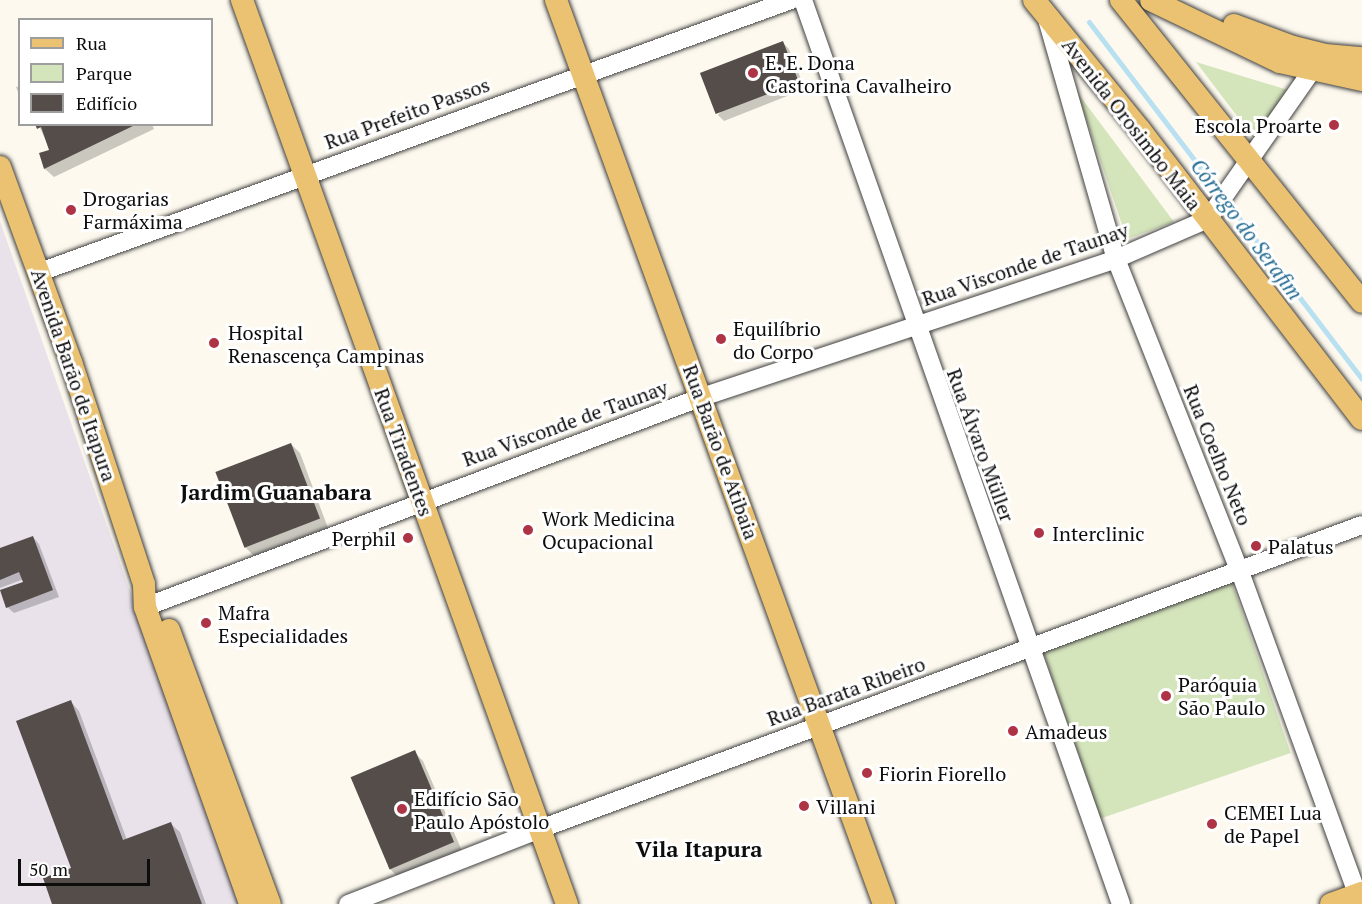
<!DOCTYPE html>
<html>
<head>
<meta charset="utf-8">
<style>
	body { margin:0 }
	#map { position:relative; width:1362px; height:904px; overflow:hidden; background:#fdf9ee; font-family:"PT Serif",serif }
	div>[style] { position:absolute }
	.industrial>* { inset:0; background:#e9e2eb }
	.green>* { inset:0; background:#d4e4bb; transform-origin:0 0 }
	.shadow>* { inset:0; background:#0003 }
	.stream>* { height:5px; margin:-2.5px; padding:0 2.5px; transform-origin:2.5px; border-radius:2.5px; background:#b8e0f0 }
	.building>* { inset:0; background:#544d4a; transform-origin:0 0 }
	.roads { filter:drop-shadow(0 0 2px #404040) drop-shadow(0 0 2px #404040) }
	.minor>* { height:18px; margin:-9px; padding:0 9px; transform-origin:9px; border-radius:9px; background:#fff }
	.major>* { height:22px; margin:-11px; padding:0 11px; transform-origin:11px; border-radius:11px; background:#eac271 }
	.dots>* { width:16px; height:16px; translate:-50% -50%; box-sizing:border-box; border:3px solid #fff; border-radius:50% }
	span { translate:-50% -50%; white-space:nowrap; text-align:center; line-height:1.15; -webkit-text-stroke:6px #fff; paint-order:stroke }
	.poi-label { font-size:20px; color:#0d0d0d }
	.left { translate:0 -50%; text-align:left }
	.right { translate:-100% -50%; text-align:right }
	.street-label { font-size:20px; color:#0d0d0d }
	.water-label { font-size:21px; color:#236b91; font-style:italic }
	.quarter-label { font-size:22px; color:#0d0d0d; font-weight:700 }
	.legend { position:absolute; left:18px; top:18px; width:195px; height:108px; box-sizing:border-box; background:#fff; border:2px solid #9e9e9e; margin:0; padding:8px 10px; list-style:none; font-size:18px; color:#0d0d0d }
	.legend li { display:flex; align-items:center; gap:12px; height:30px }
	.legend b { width:30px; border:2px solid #9e9e9e }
	.scale { position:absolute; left:18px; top:859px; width:132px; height:27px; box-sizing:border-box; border:3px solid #0d0d0d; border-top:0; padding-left:8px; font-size:18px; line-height:21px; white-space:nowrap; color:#0d0d0d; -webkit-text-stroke:4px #fff; paint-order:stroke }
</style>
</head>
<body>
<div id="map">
	<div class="industrial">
		<i style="clip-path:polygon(0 221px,240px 904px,0 904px)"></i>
	</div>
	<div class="green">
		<i style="clip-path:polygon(1196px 62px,1288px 90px,1256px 141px)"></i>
		<i style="clip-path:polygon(1077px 92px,1174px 222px,1127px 239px)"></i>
		<i style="left:1231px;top:580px;width:183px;height:201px;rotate:71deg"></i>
	</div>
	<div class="shadow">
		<i style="clip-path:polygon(783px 43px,789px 49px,805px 89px,724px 121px,718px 115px)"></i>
		<i style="clip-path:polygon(20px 86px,20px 97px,16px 87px)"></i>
		<i style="clip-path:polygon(38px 124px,152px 124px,154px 129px,54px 177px,45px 169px,41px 154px,51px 151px)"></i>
		<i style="clip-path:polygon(291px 444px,300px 453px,328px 528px,254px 556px,245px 547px)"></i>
		<i style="clip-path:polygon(33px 537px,39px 544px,59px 597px,14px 613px,7px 607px,25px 583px,24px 579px,0 588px,0 550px)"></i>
		<i style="clip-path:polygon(71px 702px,79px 711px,127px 840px,171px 824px,180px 832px,206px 904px,54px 904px,73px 869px)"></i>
		<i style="clip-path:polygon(414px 752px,423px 761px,462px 851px,397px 876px,388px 867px)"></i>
	</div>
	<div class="stream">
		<i style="left:1089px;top:22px;width:449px;rotate:52.6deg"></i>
	</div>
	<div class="building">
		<i style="left:783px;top:41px;width:44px;height:89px;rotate:69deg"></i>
		<i style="clip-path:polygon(35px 124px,137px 124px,44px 169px,39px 153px,49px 150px,41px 127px,37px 129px)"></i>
		<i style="left:291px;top:443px;width:81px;height:81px;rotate:69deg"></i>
		<i style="clip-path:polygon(33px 536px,53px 590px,6px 608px,0 590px,23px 582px,19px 572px,0 580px,0 548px)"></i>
		<i style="clip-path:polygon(71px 700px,123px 840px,171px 822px,202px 904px,52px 904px,43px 878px,71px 868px,16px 721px)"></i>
		<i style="left:415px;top:750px;width:100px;height:70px;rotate:67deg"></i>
	</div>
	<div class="roads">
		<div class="minor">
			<i style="left:803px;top:0;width:958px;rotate:70.62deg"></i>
			<i style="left:1047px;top:19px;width:250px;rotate:74deg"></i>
			<i style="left:1116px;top:259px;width:334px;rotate:68.4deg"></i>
			<i style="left:1239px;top:569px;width:357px;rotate:70deg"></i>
			<i style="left:40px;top:272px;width:799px;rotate:-19.91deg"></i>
			<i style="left:145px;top:607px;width:595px;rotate:-20.66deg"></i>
			<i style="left:702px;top:397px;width:436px;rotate:-18.4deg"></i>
			<i style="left:1116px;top:259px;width:100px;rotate:-23.5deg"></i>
			<i style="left:1208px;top:219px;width:179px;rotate:-55deg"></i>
			<i style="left:348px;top:904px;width:206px;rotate:-21.3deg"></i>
			<i style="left:540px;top:829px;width:876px;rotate:-20.3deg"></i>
		</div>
		<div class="major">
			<i style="left:242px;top:0;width:961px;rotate:70.23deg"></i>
			<i style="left:556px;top:0;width:962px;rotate:70.06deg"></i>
			<i style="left:1034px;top:0;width:168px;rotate:50.8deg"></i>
			<i style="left:1140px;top:130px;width:364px;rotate:52.5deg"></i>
			<i style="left:1121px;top:0;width:386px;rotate:51.4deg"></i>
			<i style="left:1151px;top:0;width:143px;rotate:25.7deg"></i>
			<i style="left:1280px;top:62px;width:84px;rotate:12.4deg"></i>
			<i style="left:1234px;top:25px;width:63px;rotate:20.4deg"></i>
			<i style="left:1293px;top:47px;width:33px;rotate:14deg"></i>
			<i style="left:1325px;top:55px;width:37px;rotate:5deg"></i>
			<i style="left:0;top:167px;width:208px;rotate:70deg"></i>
			<i style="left:71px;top:362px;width:234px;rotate:71.8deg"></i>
			<i style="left:144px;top:584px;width:23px;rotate:88deg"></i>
			<i style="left:145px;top:607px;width:315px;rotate:70.5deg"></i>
			<i style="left:169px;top:630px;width:292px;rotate:69.8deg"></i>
			<i style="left:1331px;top:904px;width:33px;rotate:-20deg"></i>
		</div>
	</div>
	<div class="dots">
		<i style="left:753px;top:73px;background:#ae3344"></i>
		<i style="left:1334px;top:125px;background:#ae3344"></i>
		<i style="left:71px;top:210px;background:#ae3344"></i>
		<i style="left:721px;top:339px;background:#ae3344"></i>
		<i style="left:214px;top:343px;background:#ae3344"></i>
		<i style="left:528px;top:530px;background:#ae3344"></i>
		<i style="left:1039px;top:533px;background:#ae3344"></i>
		<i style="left:408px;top:538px;background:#ae3344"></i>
		<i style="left:1256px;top:546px;background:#ae3344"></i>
		<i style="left:206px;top:623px;background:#ae3344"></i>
		<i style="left:1166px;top:696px;background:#ae3344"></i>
		<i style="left:1013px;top:731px;background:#ae3344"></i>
		<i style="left:867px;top:773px;background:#ae3344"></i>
		<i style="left:804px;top:806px;background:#ae3344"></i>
		<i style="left:402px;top:809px;background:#ae3344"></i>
		<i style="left:1212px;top:824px;background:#ae3344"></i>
	</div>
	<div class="poi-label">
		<span class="left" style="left:765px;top:74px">E. E. Dona<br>Castorina Cavalheiro</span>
		<span class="right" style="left:1322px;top:125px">Escola Proarte</span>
		<span class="left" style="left:83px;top:210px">Drogarias<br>Farmáxima</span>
		<span class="left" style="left:733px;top:340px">Equilíbrio<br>do Corpo</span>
		<span class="left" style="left:228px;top:344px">Hospital<br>Renascença Campinas</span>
		<span class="left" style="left:542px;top:530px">Work Medicina<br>Ocupacional</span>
		<span class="left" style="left:1052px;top:533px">Interclinic</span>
		<span class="right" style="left:396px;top:538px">Perphil</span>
		<span class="left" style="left:1268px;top:546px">Palatus</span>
		<span class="left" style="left:218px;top:624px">Mafra<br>Especialidades</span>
		<span class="left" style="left:1178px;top:696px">Paróquia<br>São Paulo</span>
		<span class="left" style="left:1025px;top:731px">Amadeus</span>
		<span class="left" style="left:879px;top:773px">Fiorin Fiorello</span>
		<span class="left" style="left:414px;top:810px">Edifício São<br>Paulo Apóstolo</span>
		<span class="left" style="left:816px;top:806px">Villani</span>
		<span class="left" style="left:1224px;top:824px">CEMEI Lua<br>de Papel</span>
	</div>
	<div class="street-label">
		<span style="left:407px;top:113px;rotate:-20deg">Rua Prefeito Passos</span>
		<span style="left:1132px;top:124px;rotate:52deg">Avenida Orosimbo Maia</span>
		<span style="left:1025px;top:264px;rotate:-19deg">Rua Visconde de Taunay</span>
		<span style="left:74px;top:375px;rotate:71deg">Avenida Barão de Itapura</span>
		<span style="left:565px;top:423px;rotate:-20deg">Rua Visconde de Taunay</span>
		<span style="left:981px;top:445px;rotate:70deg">Rua Álvaro Müller</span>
		<span style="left:404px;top:452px;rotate:70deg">Rua Tiradentes</span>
		<span style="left:721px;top:452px;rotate:70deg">Rua Barão de Atibaia</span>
		<span style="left:1218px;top:455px;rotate:68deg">Rua Coelho Neto</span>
		<span style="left:846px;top:691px;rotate:-20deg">Rua Barata Ribeiro</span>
	</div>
	<div class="water-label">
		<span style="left:1247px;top:229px;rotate:53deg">Córrego do Serafim</span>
	</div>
	<div class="quarter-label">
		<span style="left:276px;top:492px">Jardim Guanabara</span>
		<span style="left:699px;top:849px">Vila Itapura</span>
	</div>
	<ul class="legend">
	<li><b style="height:8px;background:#eac271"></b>Rua</li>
	<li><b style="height:16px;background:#d4e4bb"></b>Parque</li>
	<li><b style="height:16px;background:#544d4a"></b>Edifício</li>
	</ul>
	<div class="scale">50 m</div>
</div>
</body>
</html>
